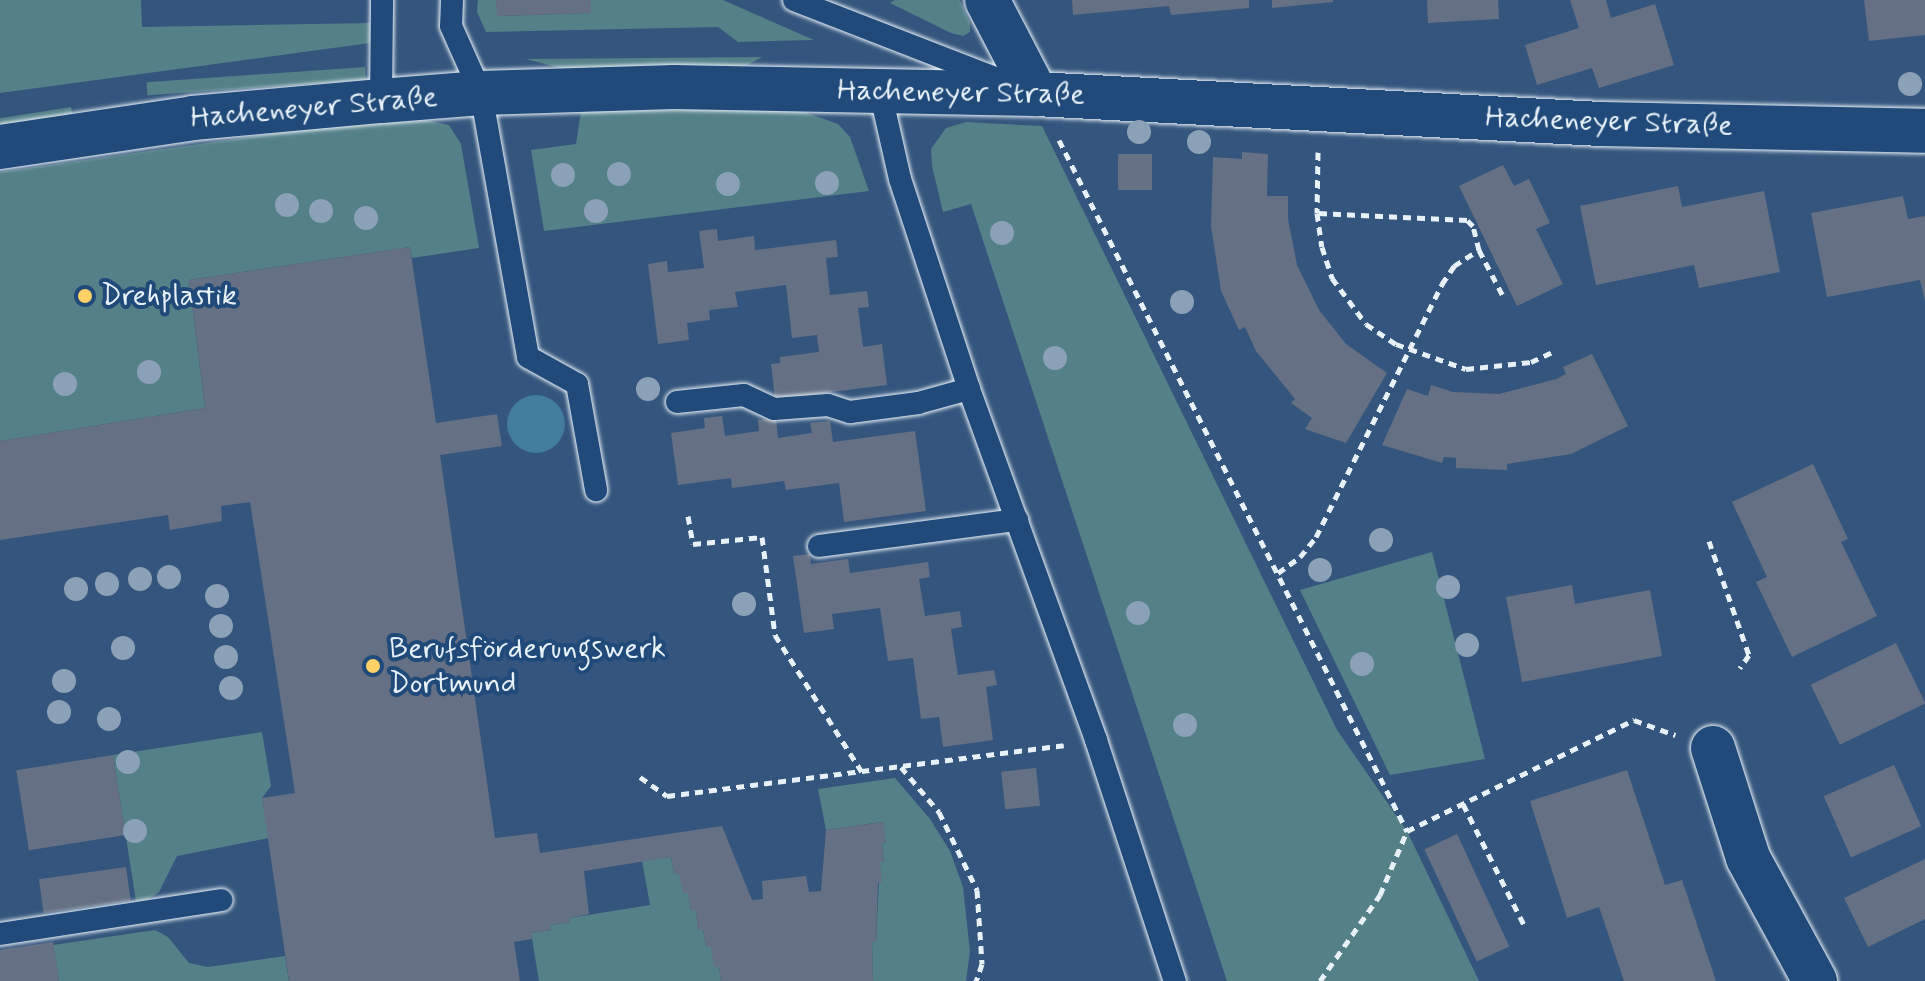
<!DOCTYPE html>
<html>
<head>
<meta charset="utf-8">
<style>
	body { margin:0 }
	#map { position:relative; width:1925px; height:981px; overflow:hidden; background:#34557d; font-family:Mynerve,sans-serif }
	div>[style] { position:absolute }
	.green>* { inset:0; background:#548088; transform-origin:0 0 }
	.water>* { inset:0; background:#437c9d }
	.round { border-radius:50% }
	.building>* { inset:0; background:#657084; transform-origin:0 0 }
	.path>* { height:5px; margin-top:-2.5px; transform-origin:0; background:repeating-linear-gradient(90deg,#e8f1f8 0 8px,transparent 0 14px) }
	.roads { filter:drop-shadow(0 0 2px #e8f1f8) drop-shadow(0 0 2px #e8f1f8) }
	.service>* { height:22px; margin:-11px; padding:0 11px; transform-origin:11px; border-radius:11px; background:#1f4a7a }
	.minor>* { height:44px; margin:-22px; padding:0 22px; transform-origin:22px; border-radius:22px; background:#1f4a7a }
	.trees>* { width:24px; height:24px; margin:-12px; border-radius:50%; background:#8ba1b7 }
	.dots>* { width:22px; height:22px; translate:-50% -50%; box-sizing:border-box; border:4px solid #1f4a7a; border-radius:50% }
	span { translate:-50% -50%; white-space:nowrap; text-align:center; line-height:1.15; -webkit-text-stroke:8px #1f4a7a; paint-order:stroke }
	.street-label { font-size:30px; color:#e8f1f8 }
	.poi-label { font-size:30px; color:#e8f1f8 }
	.left { translate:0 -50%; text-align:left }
</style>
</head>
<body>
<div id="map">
	<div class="green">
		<i style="clip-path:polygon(0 0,141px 0,142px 27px,370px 23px,370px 43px,0 93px)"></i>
		<i style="clip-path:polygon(478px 0,496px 0,498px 16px,591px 13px,591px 0,723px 0,814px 40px,738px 42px,718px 27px,486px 32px,477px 12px)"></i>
		<i style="clip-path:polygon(895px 0,960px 0,970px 23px,970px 32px,963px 36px,951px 33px,890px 3px)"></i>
		<i style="clip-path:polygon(762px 57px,742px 68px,560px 68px,526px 59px)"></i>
		<i style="left:365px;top:67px;width:13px;height:219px;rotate:86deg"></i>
		<i style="left:71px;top:107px;width:13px;height:72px;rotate:81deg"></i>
		<i style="clip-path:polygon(796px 109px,838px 124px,850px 137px,869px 191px,544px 231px,531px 150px,576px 144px,581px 111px)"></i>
		<i style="clip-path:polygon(426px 120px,449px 125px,461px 144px,479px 248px,412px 258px,410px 247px,189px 280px,205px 408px,0 441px,0 172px,298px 130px)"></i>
		<i style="clip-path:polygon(966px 122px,1042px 126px,1337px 730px,1407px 831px,1479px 981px,1227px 981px,971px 204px,943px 212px,932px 166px,931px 149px,946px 128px)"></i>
		<i style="clip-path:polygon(1432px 552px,1485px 759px,1390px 775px,1300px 590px)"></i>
		<i style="clip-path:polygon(262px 732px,271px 786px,262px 798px,269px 838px,177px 856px,159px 892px,149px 899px,136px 901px,113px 755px)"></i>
		<i style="clip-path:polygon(895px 778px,930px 819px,950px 851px,963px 887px,970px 952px,966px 981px,873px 981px,872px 942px,876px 941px,880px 862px,884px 862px,882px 843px,886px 842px,882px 822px,826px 830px,818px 789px)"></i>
		<i style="clip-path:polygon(671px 857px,674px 874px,679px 873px,688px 893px,691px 911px,696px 911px,698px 929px,703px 929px,706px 947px,711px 947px,719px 967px,721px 981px,539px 981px,531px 933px,551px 930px,550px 925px,570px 922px,569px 918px,650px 905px,642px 861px)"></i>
		<i style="clip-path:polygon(155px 930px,168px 937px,189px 963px,208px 967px,285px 956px,289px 981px,59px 981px,53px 945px)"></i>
	</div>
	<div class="water">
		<i class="round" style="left:507px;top:395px;width:58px;height:58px"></i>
	</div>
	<div class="building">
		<i style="clip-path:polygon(496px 0,591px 0,591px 13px,497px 16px)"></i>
		<i style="clip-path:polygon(1072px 0,1249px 0,1249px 8px,1171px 15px,1169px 6px,1073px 15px)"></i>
		<i style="clip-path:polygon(1272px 0,1333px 0,1333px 2px,1272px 8px)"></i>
		<i style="clip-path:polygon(1427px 0,1498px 0,1499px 19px,1428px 23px)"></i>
		<i style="clip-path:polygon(1570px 0,1606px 0,1611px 18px,1655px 4px,1674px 65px,1599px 88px,1592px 68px,1537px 85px,1525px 45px,1579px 28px)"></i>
		<i style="clip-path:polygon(1864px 0,1925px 0,1925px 35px,1869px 41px)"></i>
		<i style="clip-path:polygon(1242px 152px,1268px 154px,1267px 196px,1288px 196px,1288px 219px,1297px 265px,1319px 310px,1346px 344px,1387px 373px,1346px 443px,1305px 429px,1312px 418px,1291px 403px,1295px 399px,1256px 351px,1245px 327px,1239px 330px,1221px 291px,1211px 226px,1213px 157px,1242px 159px)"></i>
		<i style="left:1118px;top:154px;width:34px;height:36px"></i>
		<i style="clip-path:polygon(1503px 165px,1514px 186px,1529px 179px,1550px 223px,1536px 229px,1563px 284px,1517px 306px,1459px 186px)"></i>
		<i style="clip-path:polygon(1678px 186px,1682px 207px,1764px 191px,1780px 272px,1699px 288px,1694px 265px,1596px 285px,1580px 206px)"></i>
		<i style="clip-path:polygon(1903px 196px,1908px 219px,1925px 216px,1925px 301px,1920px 280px,1827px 297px,1811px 213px)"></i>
		<i style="clip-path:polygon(717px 229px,718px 241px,754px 236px,755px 250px,836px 240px,838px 257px,826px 258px,830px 295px,867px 291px,869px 307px,858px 308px,863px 347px,882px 344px,887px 385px,775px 399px,771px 364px,780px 363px,780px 357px,819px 352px,817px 335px,792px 338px,786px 285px,735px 292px,738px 307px,709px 310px,710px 320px,687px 323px,689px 340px,658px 344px,648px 264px,667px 261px,668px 272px,704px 268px,699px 231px)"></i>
		<i style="clip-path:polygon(410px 247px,436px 423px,497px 414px,502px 446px,440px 455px,495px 838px,537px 833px,540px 853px,722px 826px,752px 900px,763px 899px,762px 881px,806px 876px,809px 892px,821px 891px,826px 830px,883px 822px,886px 842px,882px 843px,884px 862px,880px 862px,882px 882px,878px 883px,876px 942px,872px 942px,873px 981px,721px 981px,719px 967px,714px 967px,711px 947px,706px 947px,703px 929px,698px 930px,696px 911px,691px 911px,688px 893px,683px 893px,679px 873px,674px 874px,671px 857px,584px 871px,589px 914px,569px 918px,570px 922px,550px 925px,551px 930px,531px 933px,532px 939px,514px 942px,520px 981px,289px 981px,262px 798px,295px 793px,250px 502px,221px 506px,222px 521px,170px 530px,168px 515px,0 540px,0 441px,205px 408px,189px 280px)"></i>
		<i style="clip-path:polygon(1592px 354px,1628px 426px,1571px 454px,1507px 464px,1507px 470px,1456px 468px,1456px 458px,1444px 457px,1442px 463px,1382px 445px,1407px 389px,1428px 396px,1431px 385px,1453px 392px,1499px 394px,1556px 379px,1566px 374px,1563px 367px)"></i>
		<i style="clip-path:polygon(722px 416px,725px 436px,759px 431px,758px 420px,776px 418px,778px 438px,812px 433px,810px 423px,830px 421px,833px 442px,915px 431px,926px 511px,844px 522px,839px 483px,786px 490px,784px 481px,732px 488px,731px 478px,678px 485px,671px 433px,705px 428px,704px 418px)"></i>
		<i style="clip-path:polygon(1813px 464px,1848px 539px,1841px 542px,1877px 616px,1792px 657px,1756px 582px,1767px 577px,1732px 502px)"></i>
		<i style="clip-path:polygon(810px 554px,811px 564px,848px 559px,850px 573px,928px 562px,930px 577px,919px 579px,925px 616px,960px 611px,962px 627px,951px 629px,958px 675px,994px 670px,997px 685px,986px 687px,993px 740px,943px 747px,939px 717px,921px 719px,913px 658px,888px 661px,880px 608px,832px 614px,834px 629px,804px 633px,793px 556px)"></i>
		<i style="clip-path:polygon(1572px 585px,1575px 604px,1650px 590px,1662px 656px,1522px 682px,1506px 597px)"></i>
		<i style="left:1896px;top:643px;width:67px;height:95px;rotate:64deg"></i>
		<i style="left:113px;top:755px;width:81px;height:98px;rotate:81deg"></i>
		<i style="left:1894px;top:765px;width:67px;height:77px;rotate:66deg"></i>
		<i style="left:1036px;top:768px;width:38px;height:35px;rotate:84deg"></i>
		<i style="clip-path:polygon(1627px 770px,1665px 885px,1682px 880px,1716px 981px,1624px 981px,1599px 907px,1567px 918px,1530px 801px)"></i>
		<i style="left:1457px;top:834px;width:124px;height:36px;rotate:65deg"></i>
		<i style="clip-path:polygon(1925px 859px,1925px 919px,1868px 947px,1844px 898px)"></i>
		<i style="left:126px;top:867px;width:34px;height:88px;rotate:82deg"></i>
		<i style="clip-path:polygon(53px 942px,59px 981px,0 981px,0 950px)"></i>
	</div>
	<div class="path">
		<i style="left:1059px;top:140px;width:774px;rotate:63.27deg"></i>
		<i style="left:1407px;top:831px;width:253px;rotate:-26.1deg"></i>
		<i style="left:1634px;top:720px;width:44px;rotate:20.1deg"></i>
		<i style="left:1318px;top:152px;width:61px;rotate:90.9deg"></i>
		<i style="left:1317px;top:213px;width:34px;rotate:82deg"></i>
		<i style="left:1322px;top:247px;width:33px;rotate:72deg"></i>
		<i style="left:1332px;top:278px;width:57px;rotate:53.5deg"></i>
		<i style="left:1366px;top:324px;width:36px;rotate:34deg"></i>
		<i style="left:1396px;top:344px;width:74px;rotate:19.7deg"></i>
		<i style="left:1466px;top:369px;width:65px;rotate:-6.1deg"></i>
		<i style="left:1531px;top:362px;width:23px;rotate:-25deg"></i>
		<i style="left:1479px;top:250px;width:52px;rotate:62.4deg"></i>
		<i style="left:688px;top:516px;width:28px;rotate:80deg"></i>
		<i style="left:693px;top:544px;width:69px;rotate:-5.8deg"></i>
		<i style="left:762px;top:537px;width:99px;rotate:82.4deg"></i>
		<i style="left:775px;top:635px;width:162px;rotate:57.6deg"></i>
		<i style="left:1709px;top:541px;width:121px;rotate:70.7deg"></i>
		<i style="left:1749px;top:655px;width:16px;rotate:125deg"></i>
		<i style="left:1278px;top:573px;width:27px;rotate:-36deg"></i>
		<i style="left:1300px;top:557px;width:26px;rotate:-51deg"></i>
		<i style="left:1316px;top:537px;width:283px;rotate:-63.5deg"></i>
		<i style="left:1442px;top:284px;width:22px;rotate:-56deg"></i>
		<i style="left:1454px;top:266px;width:30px;rotate:-33deg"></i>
		<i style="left:1479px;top:250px;width:25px;rotate:-104deg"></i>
		<i style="left:1473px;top:226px;width:8px;rotate:-135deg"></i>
		<i style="left:1467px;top:220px;width:150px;rotate:-177.3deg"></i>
		<i style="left:901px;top:767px;width:59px;rotate:49.8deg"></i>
		<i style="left:939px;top:812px;width:87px;rotate:64deg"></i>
		<i style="left:977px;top:890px;width:74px;rotate:86.1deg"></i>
		<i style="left:982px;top:964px;width:18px;rotate:109deg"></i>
		<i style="left:640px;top:777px;width:33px;rotate:35deg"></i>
		<i style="left:667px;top:796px;width:400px;rotate:-7.3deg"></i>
		<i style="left:1463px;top:804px;width:136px;rotate:63.2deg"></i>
		<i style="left:1320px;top:981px;width:105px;rotate:-55.1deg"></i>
		<i style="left:1380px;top:895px;width:69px;rotate:-67.1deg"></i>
	</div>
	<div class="roads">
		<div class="service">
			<i style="left:452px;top:0;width:26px;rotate:92deg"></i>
			<i style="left:451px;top:26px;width:73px;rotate:65.9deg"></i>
			<i style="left:481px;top:93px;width:268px;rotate:79.9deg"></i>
			<i style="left:528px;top:357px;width:56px;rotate:28.9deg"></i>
			<i style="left:577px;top:384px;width:108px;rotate:79.8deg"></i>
			<i style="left:794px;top:0;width:226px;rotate:21.2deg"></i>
			<i style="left:880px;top:91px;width:90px;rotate:77.2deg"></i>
			<i style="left:900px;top:179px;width:221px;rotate:71.8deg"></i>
			<i style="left:969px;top:389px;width:373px;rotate:70.1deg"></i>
			<i style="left:1096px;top:740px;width:254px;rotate:71.9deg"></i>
			<i style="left:381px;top:101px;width:101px;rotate:-89.4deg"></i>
			<i style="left:677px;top:402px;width:67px;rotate:-6deg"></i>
			<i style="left:744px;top:395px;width:33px;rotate:25deg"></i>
			<i style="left:774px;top:409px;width:54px;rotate:-4.2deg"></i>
			<i style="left:828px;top:405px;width:23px;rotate:18deg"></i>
			<i style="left:850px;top:412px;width:69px;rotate:-7.5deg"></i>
			<i style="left:918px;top:403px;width:53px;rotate:-15.4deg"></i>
			<i style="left:819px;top:546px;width:200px;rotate:-7.5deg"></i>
			<i style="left:0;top:934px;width:224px;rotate:-8.7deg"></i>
		</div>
		<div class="minor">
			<i style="left:987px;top:0;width:106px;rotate:62.5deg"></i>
			<i style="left:0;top:147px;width:195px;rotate:-8.5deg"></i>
			<i style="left:193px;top:118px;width:189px;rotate:-5.2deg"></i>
			<i style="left:381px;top:101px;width:100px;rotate:-4.6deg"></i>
			<i style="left:481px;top:93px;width:193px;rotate:-1.8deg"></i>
			<i style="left:674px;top:87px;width:362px;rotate:1.1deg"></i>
			<i style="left:1036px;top:94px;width:565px;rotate:3.04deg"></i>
			<i style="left:1600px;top:124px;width:325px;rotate:1.2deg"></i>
			<i style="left:1713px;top:748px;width:115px;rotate:72.3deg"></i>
			<i style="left:1748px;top:858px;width:140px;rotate:61.4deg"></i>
		</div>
	</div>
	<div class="trees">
		<i style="left:1910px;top:84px"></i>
		<i style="left:1139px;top:132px"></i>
		<i style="left:1199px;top:142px"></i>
		<i style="left:619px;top:174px"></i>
		<i style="left:563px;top:175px"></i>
		<i style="left:827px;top:183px"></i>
		<i style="left:728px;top:184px"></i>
		<i style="left:287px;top:205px"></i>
		<i style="left:321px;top:211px"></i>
		<i style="left:596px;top:211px"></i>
		<i style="left:366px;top:218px"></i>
		<i style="left:1002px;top:233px"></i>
		<i style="left:1182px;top:302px"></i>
		<i style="left:1055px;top:358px"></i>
		<i style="left:149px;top:372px"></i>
		<i style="left:65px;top:384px"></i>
		<i style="left:648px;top:389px"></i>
		<i style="left:1381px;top:540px"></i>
		<i style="left:1320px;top:570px"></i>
		<i style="left:169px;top:577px"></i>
		<i style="left:140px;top:579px"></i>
		<i style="left:107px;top:584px"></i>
		<i style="left:1448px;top:587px"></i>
		<i style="left:76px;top:589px"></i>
		<i style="left:217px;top:596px"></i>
		<i style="left:744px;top:604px"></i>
		<i style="left:1138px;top:613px"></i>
		<i style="left:221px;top:626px"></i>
		<i style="left:1467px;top:645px"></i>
		<i style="left:123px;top:648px"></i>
		<i style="left:226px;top:657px"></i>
		<i style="left:1362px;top:664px"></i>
		<i style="left:64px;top:681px"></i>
		<i style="left:231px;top:688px"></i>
		<i style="left:59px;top:712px"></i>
		<i style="left:109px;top:719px"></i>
		<i style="left:1185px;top:725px"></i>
		<i style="left:128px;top:762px"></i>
		<i style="left:135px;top:831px"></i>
	</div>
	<div class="dots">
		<i style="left:85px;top:296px;background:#ffd166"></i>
		<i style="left:373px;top:666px;background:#ffd166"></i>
	</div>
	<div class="street-label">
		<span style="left:961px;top:93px;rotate:1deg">Hacheneyer Straße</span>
		<span style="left:314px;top:108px;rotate:-5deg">Hacheneyer Straße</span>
		<span style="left:1609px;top:122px;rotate:2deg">Hacheneyer Straße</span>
	</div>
	<div class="poi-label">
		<span class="left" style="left:101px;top:296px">Drehplastik</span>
		<span class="left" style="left:389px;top:666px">Berufsförderungswerk<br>Dortmund</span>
	</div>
</div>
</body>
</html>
